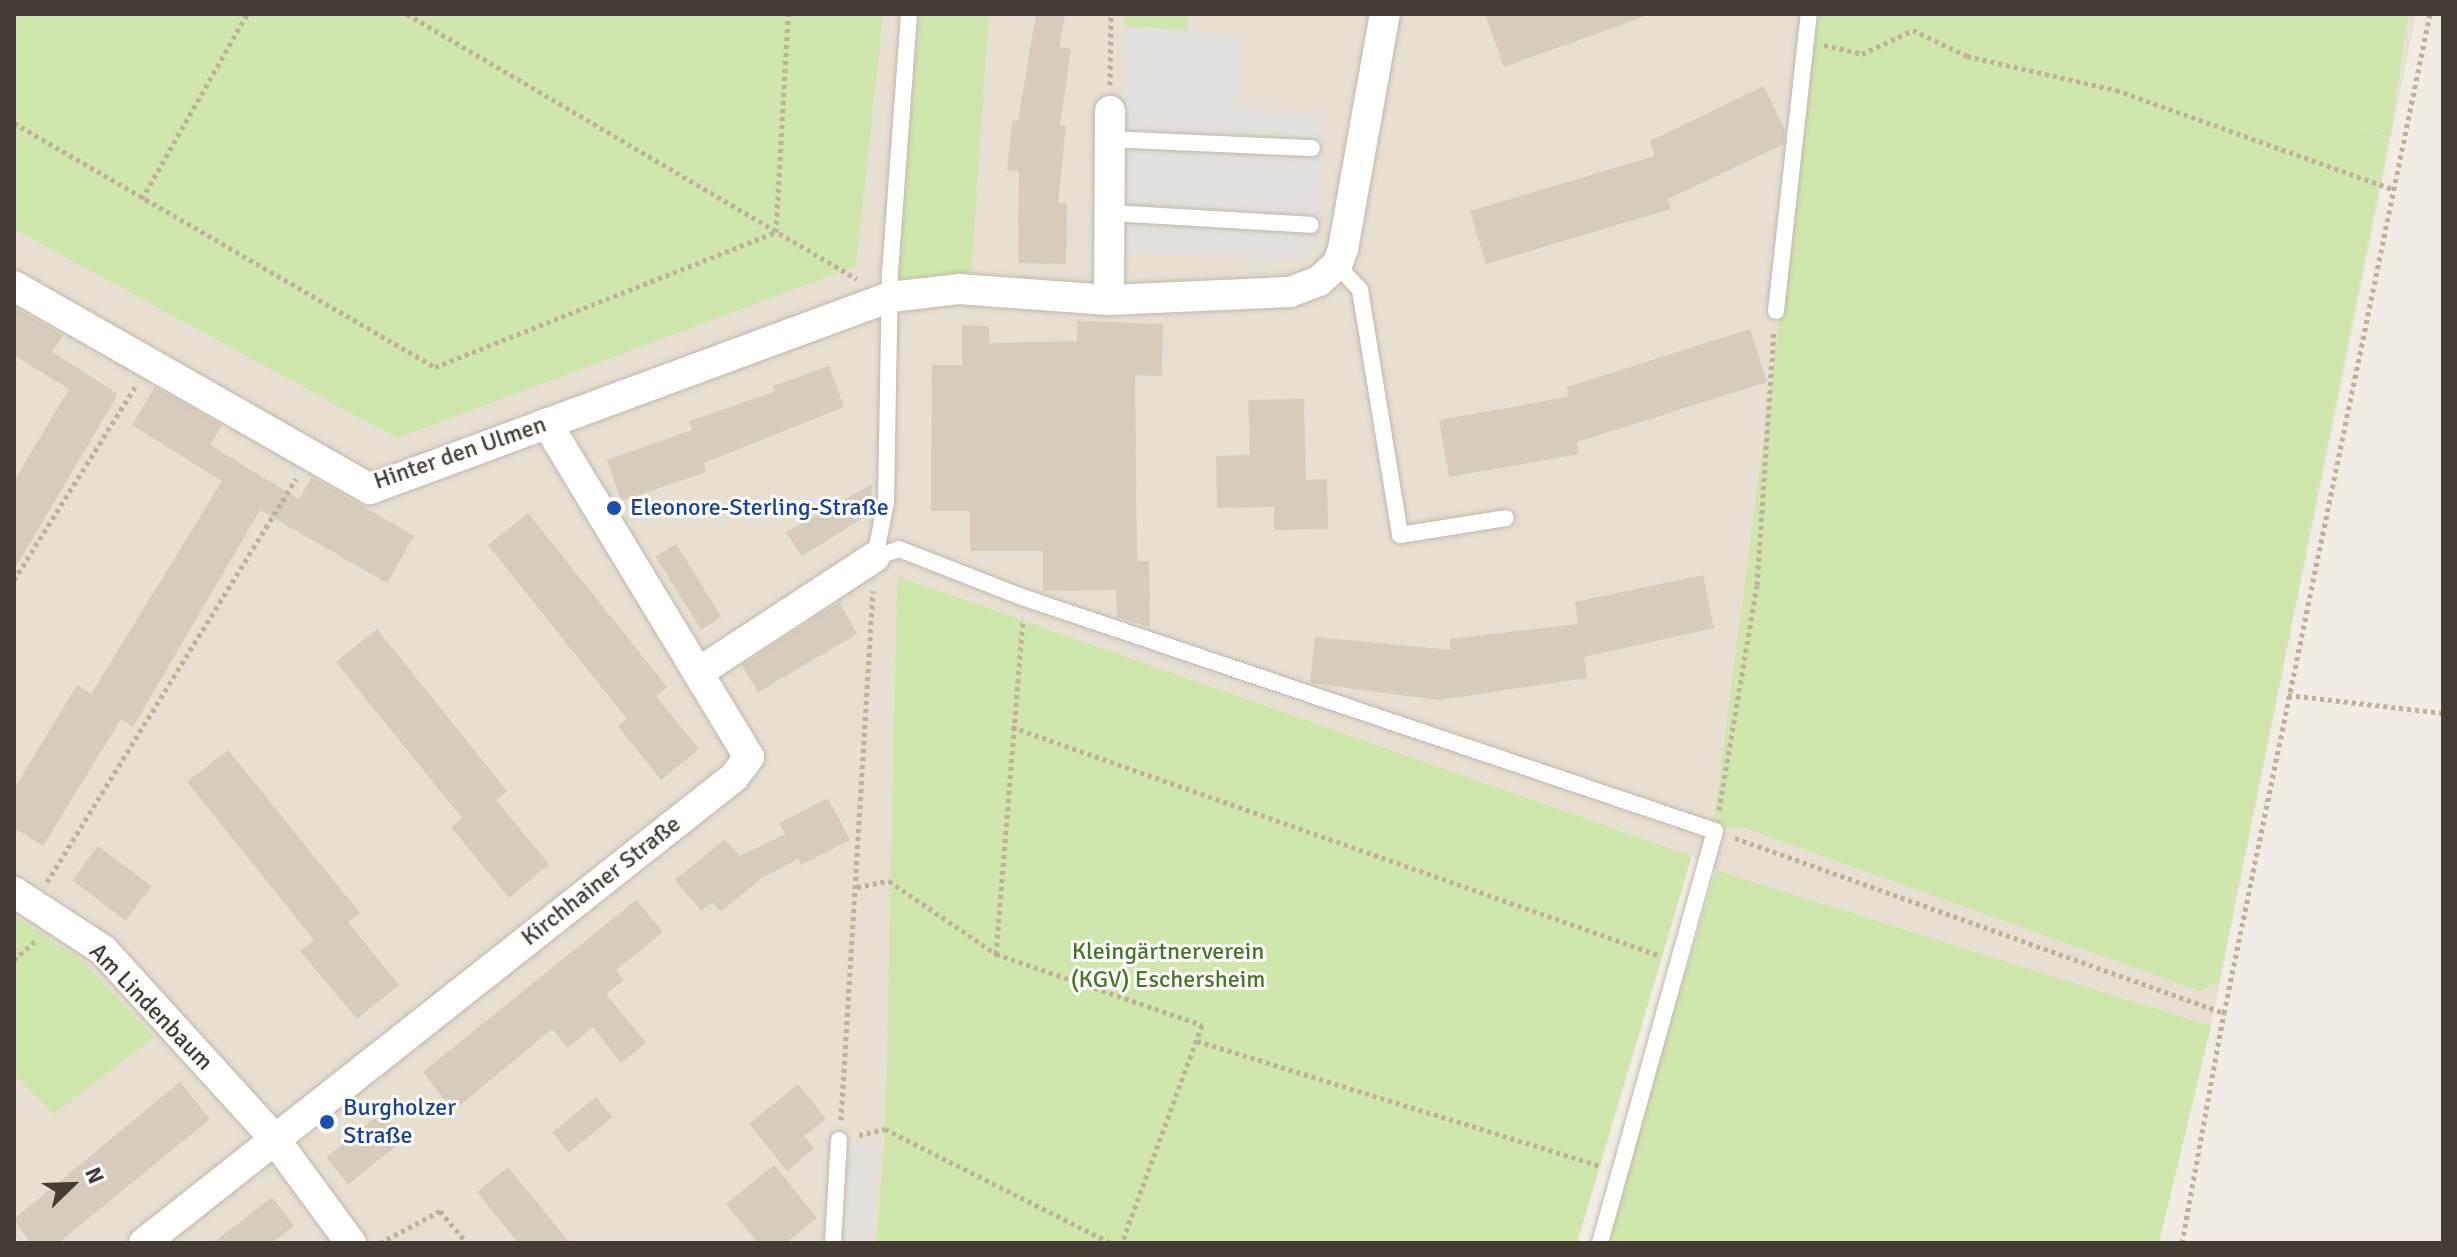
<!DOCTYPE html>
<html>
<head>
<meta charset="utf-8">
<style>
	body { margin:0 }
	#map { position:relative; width:2457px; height:1257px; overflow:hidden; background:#f2ede4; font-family:Signika,sans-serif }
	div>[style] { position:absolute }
	.residential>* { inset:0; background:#e6dfd2 }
	.green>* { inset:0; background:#cfe7ac }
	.parking>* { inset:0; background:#e2e0dc; transform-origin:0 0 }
	.building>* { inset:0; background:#d7cbbc; transform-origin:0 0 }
	.path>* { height:5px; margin-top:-2.5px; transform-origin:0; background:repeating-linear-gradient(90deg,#bfb098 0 4px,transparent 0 8px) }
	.roads { filter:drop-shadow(0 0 2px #c0b7a9) drop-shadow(0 0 2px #c0b7a9) }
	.service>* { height:16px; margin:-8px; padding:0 8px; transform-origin:8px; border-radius:8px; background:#fff }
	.minor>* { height:30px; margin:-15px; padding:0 15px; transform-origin:15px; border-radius:15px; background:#fff }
	.dots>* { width:22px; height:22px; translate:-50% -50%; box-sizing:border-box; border:4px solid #fff; border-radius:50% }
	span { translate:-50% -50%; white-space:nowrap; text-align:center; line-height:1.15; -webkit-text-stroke:6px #fff; paint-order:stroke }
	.street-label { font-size:24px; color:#443d34 }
	.transit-label { font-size:24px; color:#164399 }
	.left { translate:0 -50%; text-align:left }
	.park-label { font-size:24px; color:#487627 }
	.frame { position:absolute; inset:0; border:16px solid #443d34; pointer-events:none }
	.north { position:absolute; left:32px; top:1145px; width:80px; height:80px; -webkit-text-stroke:6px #fff; paint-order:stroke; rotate:67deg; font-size:22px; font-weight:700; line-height:32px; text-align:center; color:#443d34 }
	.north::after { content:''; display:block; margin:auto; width:28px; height:36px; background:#443d34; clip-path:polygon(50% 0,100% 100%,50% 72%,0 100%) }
</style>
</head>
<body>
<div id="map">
	<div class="residential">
		<i style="clip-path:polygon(14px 14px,2416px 14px,2211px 1026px,1716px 870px,1692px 856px,897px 576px,885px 1129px,876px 1243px,14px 1243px)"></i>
	</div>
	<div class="green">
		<i style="clip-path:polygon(14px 14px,883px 14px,856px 266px,397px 438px,14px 229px)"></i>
		<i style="clip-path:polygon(920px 14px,989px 14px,971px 273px,896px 282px)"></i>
		<i style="clip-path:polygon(1124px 14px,1188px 14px,1187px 30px,1124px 26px)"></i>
		<i style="clip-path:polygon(1819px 14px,2408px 14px,2390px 137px,2342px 123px,2389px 138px,2219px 982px,2200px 991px,1742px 827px,1713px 827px)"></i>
		<i style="clip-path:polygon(897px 576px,1692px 856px,1577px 1243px,876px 1243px,885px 1129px)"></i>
		<i style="clip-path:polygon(1716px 870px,2211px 1026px,2159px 1243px,1605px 1243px)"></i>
		<i style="clip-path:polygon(14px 916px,79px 958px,154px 1037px,54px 1114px,14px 1075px)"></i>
	</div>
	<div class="parking">
		<i style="clip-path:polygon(1124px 26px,1242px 35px,1237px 109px,1323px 113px,1316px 239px,1306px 259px,1128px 254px)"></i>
		<i style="left:851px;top:1143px;width:26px;height:100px;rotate:4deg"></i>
	</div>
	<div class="building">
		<i style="clip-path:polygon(1036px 14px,1065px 14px,1059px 47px,1071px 49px,1060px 125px,1066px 126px,1058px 203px,1067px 203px,1066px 264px,1018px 263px,1019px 171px,1007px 170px,1012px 121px,1018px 121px)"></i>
		<i style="clip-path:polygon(1485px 14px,1642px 14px,1643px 17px,1504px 67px)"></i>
		<i style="clip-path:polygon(1764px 86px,1785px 131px,1784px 144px,1668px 199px,1671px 209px,1486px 264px,1470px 211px,1655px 156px,1650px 141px)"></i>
		<i style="clip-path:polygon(14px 307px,63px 335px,52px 352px,118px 394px,14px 570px,14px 481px,69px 389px,14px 355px)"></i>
		<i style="clip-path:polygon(1077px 321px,1163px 324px,1162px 376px,1135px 375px,1137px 561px,1149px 561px,1150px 627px,1117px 617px,1116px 590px,1043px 591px,1043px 551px,970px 551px,970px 511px,931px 511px,932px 365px,962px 365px,962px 325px,989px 326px,989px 343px,1077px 341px)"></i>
		<i style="clip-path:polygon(1750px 329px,1767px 382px,1577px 442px,1579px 454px,1449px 477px,1439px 420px,1568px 397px,1567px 387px)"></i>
		<i style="clip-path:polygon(829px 366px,844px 407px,704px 463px,706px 472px,621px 501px,607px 460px,692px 430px,689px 421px,774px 392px,773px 386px)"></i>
		<i style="clip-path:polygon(155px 387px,222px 425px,210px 445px,299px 499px,312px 477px,414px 536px,387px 583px,260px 510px,133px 727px,121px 719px,43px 846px,14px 828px,14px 789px,77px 685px,91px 694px,222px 481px,132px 425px)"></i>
		<i style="clip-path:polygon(1304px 399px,1306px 480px,1327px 479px,1328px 529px,1274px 530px,1274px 507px,1217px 508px,1216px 456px,1250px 455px,1248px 400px)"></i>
		<i style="clip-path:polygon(872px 484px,871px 513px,802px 556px,786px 532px)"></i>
		<i style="clip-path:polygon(528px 513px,667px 687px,656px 696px,699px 749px,661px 780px,618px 726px,627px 719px,488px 545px)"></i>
		<i style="left:676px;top:544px;width:86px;height:24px;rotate:58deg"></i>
		<i style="clip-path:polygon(1703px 575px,1714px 628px,1584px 657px,1587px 678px,1438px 700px,1310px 683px,1315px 637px,1451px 650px,1450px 639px,1578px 624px,1575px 602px)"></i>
		<i style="clip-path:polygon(839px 602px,857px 634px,758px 692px,742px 665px)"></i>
		<i style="clip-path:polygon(377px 629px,507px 791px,496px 800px,549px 864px,509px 898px,451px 827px,462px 818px,336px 662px)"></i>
		<i style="clip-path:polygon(228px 750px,360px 913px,348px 922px,399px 985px,357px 1019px,300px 951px,314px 940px,187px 782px)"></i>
		<i style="clip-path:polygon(828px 798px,850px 840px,801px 865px,798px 859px,763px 877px,721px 912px,712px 902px,701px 911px,675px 880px,725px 839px,740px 856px,785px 834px,779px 823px)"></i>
		<i style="left:98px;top:846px;width:67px;height:43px;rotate:37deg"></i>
		<i style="clip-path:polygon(636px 900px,663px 932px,616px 970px,624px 980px,606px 994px,646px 1043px,621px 1063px,593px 1027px,568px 1048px,552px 1029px,453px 1111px,423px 1072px)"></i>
		<i style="clip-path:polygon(180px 1082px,210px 1119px,58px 1243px,30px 1243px,14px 1219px)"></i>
		<i style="clip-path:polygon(798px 1084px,826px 1119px,804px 1136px,814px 1148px,787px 1171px,749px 1124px)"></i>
		<i style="left:596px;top:1097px;width:26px;height:56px;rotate:51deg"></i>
		<i style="left:382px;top:1112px;width:35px;height:72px;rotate:51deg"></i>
		<i style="clip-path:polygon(774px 1165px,817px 1218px,786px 1243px,758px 1243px,726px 1204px)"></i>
		<i style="clip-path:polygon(508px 1167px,570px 1243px,518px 1243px,477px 1192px)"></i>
		<i style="clip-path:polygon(272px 1197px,294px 1226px,272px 1243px,213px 1243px)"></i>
	</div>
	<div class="path">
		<i style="left:407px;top:14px;width:522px;rotate:30.49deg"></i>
		<i style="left:1824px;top:45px;width:39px;rotate:13deg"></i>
		<i style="left:1862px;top:54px;width:56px;rotate:-25.2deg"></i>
		<i style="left:1913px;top:30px;width:60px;rotate:25.7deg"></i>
		<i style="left:1967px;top:56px;width:153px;rotate:12.9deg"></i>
		<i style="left:2116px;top:90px;width:294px;rotate:19.7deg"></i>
		<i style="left:1110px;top:85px;width:71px;rotate:-89.2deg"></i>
		<i style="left:14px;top:123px;width:487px;rotate:30.1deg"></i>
		<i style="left:435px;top:367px;width:367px;rotate:-21.6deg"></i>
		<i style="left:142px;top:199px;width:213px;rotate:-60.4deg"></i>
		<i style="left:776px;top:232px;width:218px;rotate:-86.8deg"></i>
		<i style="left:14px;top:580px;width:228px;rotate:-57.9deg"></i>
		<i style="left:2288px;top:695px;width:156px;rotate:6.6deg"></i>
		<i style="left:1012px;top:727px;width:685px;rotate:19.44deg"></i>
		<i style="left:1719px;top:810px;width:228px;rotate:-80.4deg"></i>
		<i style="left:1757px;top:585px;width:254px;rotate:-86.2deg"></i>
		<i style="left:1735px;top:838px;width:519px;rotate:19.69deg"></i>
		<i style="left:47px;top:882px;width:474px;rotate:-58.3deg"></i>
		<i style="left:857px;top:887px;width:33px;rotate:-11deg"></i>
		<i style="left:889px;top:881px;width:130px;rotate:34.3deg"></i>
		<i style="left:996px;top:954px;width:218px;rotate:19deg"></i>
		<i style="left:1202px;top:1025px;width:232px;rotate:110.2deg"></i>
		<i style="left:996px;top:954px;width:336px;rotate:-85.4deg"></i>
		<i style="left:14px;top:960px;width:31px;rotate:-42deg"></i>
		<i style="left:1197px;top:1041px;width:423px;rotate:17.2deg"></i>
		<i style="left:841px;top:1120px;width:530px;rotate:-86.54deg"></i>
		<i style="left:859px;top:1135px;width:27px;rotate:-13deg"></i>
		<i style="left:885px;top:1129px;width:253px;rotate:26.8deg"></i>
		<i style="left:380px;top:1243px;width:68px;rotate:-28.1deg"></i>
		<i style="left:440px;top:1211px;width:42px;rotate:49.8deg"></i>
		<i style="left:2182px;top:1243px;width:234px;rotate:-79.7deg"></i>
		<i style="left:2224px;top:1013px;width:1020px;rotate:-78.35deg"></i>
	</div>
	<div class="roads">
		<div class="service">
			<i style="left:909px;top:14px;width:259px;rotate:94.2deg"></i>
			<i style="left:890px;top:272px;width:230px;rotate:91deg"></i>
			<i style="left:886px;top:502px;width:56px;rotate:101.3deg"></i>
			<i style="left:875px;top:557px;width:25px;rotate:-18deg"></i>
			<i style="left:899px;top:549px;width:135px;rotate:21.3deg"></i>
			<i style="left:1025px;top:598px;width:728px;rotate:18.66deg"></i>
			<i style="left:1715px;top:831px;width:428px;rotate:105.6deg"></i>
			<i style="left:1110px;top:139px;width:202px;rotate:2.6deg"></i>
			<i style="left:1111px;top:213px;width:200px;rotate:3.4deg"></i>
			<i style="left:1337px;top:265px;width:34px;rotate:47deg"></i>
			<i style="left:1360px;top:290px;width:248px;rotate:80.7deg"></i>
			<i style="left:1400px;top:535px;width:107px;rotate:-9.1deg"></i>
			<i style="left:1776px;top:311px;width:299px;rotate:-83.7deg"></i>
			<i style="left:833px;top:1243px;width:103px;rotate:-86.7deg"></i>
		</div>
		<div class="minor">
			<i style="left:14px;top:286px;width:410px;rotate:29.7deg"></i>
			<i style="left:370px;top:489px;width:554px;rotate:-20.27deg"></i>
			<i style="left:890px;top:297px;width:69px;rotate:-6.6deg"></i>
			<i style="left:959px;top:289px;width:150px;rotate:4.2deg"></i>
			<i style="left:1109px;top:300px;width:181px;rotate:-2.5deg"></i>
			<i style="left:1290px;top:292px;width:31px;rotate:-21deg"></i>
			<i style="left:1319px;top:281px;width:24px;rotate:-42deg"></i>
			<i style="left:1337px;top:265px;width:17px;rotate:-69deg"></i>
			<i style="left:1343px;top:249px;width:239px;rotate:-79.9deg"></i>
			<i style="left:1109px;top:300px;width:189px;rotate:-89.7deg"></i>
			<i style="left:699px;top:672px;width:210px;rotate:-33.2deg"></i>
			<i style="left:14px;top:892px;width:106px;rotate:33.1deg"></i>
			<i style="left:103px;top:950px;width:253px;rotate:47.7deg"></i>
			<i style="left:273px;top:1137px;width:132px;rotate:53.7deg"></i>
			<i style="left:144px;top:1243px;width:752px;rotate:-38.3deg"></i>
			<i style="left:734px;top:777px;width:25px;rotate:-53deg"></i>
			<i style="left:749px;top:757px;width:390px;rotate:-121.2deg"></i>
		</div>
	</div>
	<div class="dots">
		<i style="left:614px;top:508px;background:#1a4fb4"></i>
		<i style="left:327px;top:1122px;background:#1a4fb4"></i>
	</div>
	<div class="street-label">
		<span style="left:460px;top:453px;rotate:-19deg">Hinter den Ulmen</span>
		<span style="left:601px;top:881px;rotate:-38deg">Kirchhainer Straße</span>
		<span style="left:151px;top:1007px;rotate:46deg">Am Lindenbaum</span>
	</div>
	<div class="transit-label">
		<span class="left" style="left:630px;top:508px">Eleonore-Sterling-Straße</span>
		<span class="left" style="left:343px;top:1122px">Burgholzer<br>Straße</span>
	</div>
	<div class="park-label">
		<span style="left:1168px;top:966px">Kleingärtnerverein<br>(KGV) Eschersheim</span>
	</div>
	<div class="frame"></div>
	<div class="north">N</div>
</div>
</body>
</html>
